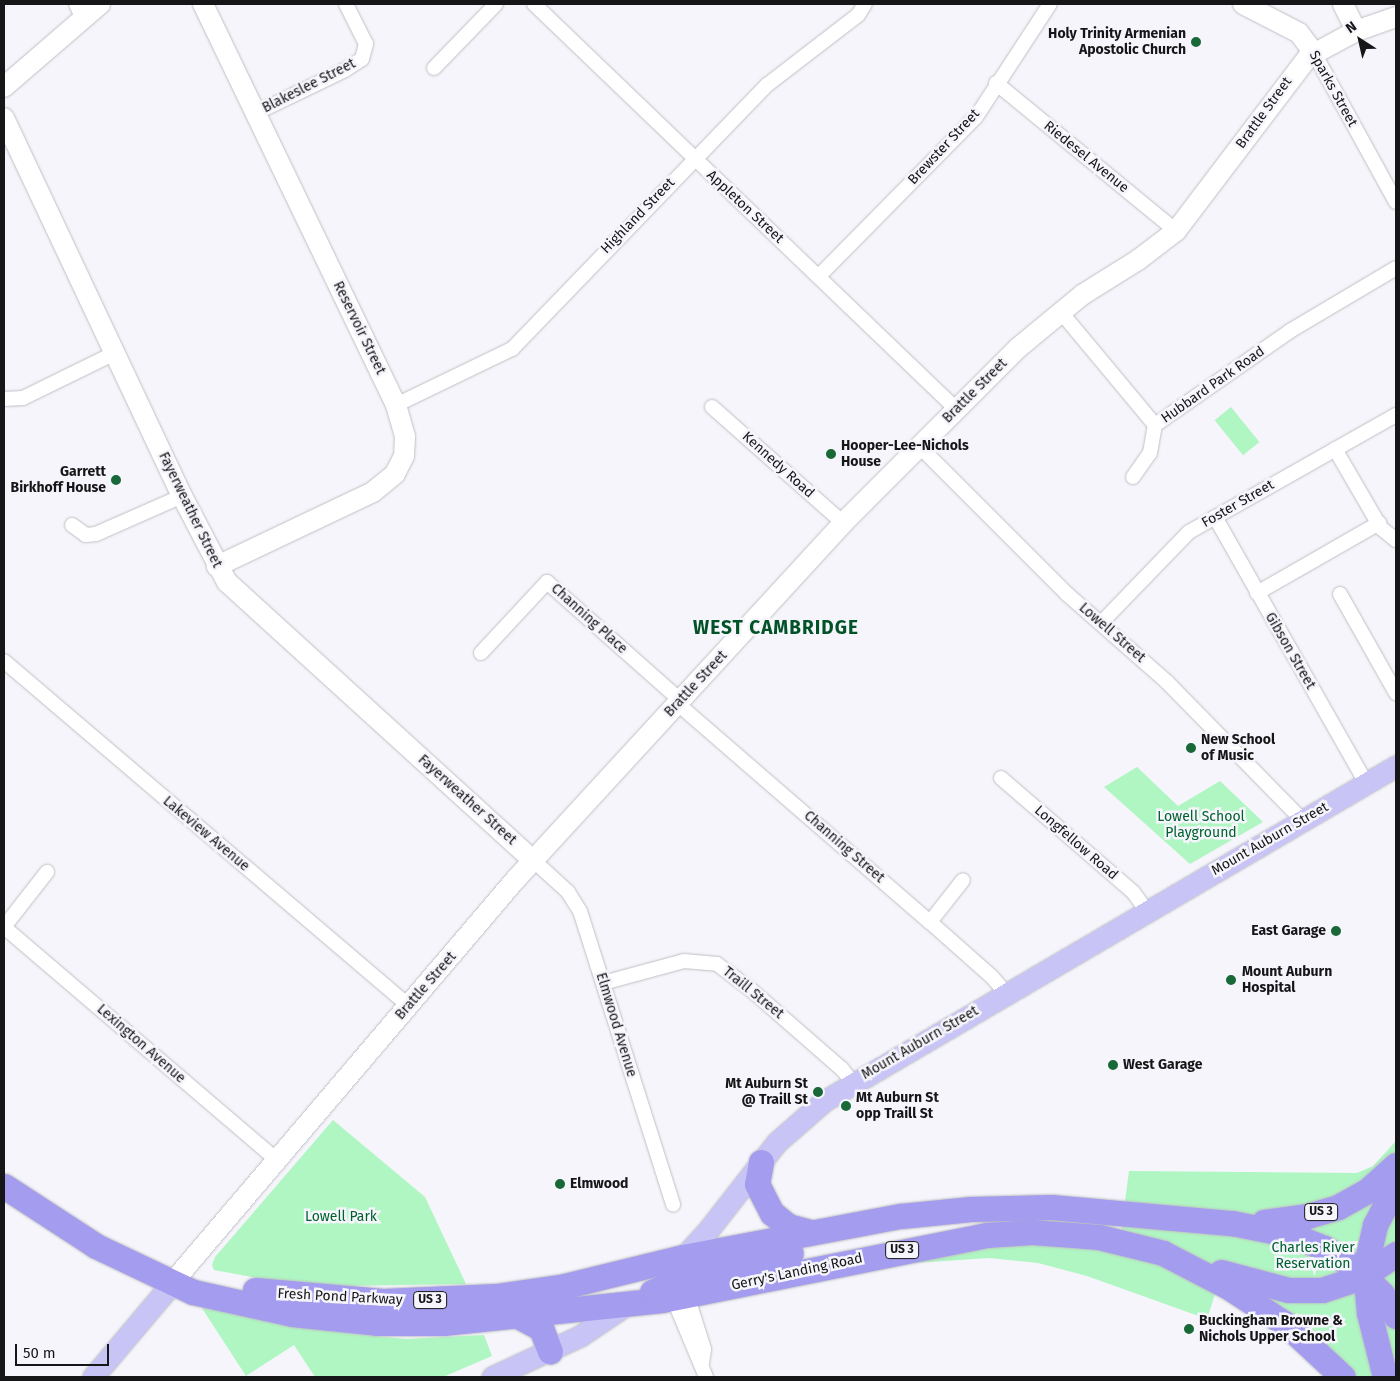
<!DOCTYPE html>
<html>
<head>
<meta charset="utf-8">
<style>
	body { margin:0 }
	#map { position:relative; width:1400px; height:1381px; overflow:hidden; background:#f5f5fb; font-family:"Fira Sans",sans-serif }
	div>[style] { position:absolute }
	.green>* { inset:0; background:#aff6c2; transform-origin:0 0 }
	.roads { filter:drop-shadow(0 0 1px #bfbfc4) drop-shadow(0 0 1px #bfbfc4) }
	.street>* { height:14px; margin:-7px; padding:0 7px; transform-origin:7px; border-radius:7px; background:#fff }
	.secondary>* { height:20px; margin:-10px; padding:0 10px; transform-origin:10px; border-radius:10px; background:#fff }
	.primary>* { height:21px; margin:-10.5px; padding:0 10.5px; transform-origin:10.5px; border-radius:10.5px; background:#c8c4f5 }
	.highway>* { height:25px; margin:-12.5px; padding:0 12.5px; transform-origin:12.5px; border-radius:12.5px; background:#a49cee }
	.dots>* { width:14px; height:14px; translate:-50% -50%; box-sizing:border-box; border:2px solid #f5f5fb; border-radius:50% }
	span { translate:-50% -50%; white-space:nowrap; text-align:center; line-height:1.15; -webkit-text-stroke:5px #f5f5fb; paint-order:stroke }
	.shield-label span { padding:1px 4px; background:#f5f5fb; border:1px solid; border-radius:4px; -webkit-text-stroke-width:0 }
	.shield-label { font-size:12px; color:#161618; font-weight:700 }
	.poi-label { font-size:14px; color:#161618; font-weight:700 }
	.right { translate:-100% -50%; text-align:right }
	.left { translate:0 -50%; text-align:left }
	.street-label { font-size:14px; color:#161618 }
	.park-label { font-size:14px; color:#00612f }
	.district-label { font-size:19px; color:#015227; font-weight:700; letter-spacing:1px }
	.frame { position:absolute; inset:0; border:5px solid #161618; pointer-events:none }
	.north { position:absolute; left:1335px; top:15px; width:50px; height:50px; -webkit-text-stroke:4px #f5f5fb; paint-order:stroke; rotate:325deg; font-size:14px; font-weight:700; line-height:20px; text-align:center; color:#161618 }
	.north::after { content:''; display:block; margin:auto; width:18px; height:22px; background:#161618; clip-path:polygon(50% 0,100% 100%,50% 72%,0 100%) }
	.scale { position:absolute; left:15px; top:1344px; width:94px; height:22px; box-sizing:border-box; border:2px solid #161618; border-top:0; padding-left:6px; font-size:15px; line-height:18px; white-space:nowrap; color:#161618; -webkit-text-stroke:4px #f5f5fb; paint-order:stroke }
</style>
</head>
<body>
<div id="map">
	<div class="green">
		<i style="left:1231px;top:407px;width:45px;height:21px;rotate:51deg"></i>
		<i style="clip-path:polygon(1137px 767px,1178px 806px,1220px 781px,1263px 822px,1190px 864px,1104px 787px)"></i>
		<i style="clip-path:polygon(333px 1120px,425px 1197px,466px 1284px,338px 1286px,280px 1282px,214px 1270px,212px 1265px,215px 1257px)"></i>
		<i style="clip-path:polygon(1396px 1141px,1396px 1377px,1325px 1377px,1270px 1327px,1216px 1291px,1207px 1319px,1087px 1276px,1038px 1263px,989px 1258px,901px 1264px,1000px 1242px,1119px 1247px,1129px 1171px,1357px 1173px,1373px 1166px)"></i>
		<i style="clip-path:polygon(198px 1302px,298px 1325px,354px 1334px,406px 1339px,484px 1335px,492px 1356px,443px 1377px,315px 1377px,294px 1345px,246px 1376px)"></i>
	</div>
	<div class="roads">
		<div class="street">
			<i style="left:76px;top:4px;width:17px;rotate:65deg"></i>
			<i style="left:534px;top:4px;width:585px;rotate:43.82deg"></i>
			<i style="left:1314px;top:53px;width:170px;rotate:61.2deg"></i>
			<i style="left:434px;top:68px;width:89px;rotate:-45.9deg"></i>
			<i style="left:996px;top:83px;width:233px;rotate:39.4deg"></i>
			<i style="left:256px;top:113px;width:99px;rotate:-25.8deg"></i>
			<i style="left:345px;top:70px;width:20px;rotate:-33deg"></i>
			<i style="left:362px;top:59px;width:16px;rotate:-75deg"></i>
			<i style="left:366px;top:44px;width:45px;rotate:-116.6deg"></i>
			<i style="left:819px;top:276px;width:223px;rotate:-45.4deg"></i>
			<i style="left:976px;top:117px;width:135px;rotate:-56.8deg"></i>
			<i style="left:1060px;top:311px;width:148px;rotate:50.2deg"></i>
			<i style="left:1155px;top:425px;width:165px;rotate:-34.8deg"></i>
			<i style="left:1290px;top:331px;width:123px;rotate:-30.7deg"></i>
			<i style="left:4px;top:399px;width:19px;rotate:-3deg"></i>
			<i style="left:23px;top:398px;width:102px;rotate:-26.1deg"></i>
			<i style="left:396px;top:405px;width:129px;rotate:-25.8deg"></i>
			<i style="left:512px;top:349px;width:367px;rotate:-46deg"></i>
			<i style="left:767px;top:85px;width:115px;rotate:-37.6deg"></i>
			<i style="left:858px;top:15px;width:13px;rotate:-58deg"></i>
			<i style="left:712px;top:407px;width:175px;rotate:41.5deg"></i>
			<i style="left:920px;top:447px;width:208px;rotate:45deg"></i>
			<i style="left:1067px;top:594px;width:133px;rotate:41.3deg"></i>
			<i style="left:1167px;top:682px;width:193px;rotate:45.6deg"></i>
			<i style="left:1335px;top:449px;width:91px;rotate:59.8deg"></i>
			<i style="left:1381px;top:528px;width:19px;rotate:39deg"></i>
			<i style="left:1133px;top:477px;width:29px;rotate:-55deg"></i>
			<i style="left:1150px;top:453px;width:28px;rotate:-80deg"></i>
			<i style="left:1215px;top:517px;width:306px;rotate:60.4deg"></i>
			<i style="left:72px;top:525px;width:17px;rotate:36deg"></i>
			<i style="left:86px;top:535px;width:10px;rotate:-6deg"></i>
			<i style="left:96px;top:534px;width:94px;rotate:-23.8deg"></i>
			<i style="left:1257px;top:593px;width:141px;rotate:-29.8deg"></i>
			<i style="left:1340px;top:594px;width:114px;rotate:60.5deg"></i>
			<i style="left:1102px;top:622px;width:125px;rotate:-46deg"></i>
			<i style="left:1189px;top:532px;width:238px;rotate:-29.5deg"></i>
			<i style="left:481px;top:653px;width:97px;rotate:-47.1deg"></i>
			<i style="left:547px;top:582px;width:179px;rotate:41.6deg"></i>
			<i style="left:4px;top:661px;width:532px;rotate:40.43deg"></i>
			<i style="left:678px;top:704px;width:333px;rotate:40.9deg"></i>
			<i style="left:930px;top:922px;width:83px;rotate:41.6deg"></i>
			<i style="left:992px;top:977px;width:21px;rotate:49deg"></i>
			<i style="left:1001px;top:778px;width:174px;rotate:40.8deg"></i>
			<i style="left:1133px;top:892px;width:24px;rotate:54deg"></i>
			<i style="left:533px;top:860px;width:47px;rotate:42.4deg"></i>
			<i style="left:568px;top:892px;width:22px;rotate:58deg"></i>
			<i style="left:580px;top:911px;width:308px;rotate:72.4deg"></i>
			<i style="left:930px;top:922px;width:53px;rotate:-51.8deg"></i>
			<i style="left:4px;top:927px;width:360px;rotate:40.5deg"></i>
			<i style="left:4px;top:927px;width:70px;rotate:-52deg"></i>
			<i style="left:603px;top:983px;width:84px;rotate:-15.2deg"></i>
			<i style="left:684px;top:961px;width:33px;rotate:5deg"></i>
			<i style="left:717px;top:964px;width:40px;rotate:37deg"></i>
			<i style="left:749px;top:988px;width:123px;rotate:41.1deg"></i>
			<i style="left:842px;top:1069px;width:18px;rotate:52deg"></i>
			<i style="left:687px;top:1295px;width:57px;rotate:72.5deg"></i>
			<i style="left:704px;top:1349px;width:14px;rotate:98deg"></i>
			<i style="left:673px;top:1298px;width:86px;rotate:67.3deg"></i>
		</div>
		<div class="secondary">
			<i style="left:203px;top:4px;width:445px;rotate:64.3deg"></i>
			<i style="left:396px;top:405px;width:33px;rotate:74deg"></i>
			<i style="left:405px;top:437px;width:19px;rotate:93deg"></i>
			<i style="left:404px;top:456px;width:20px;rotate:117deg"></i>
			<i style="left:395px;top:474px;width:28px;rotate:141deg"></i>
			<i style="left:373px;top:492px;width:173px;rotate:154.6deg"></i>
			<i style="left:1243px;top:4px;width:63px;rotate:27.4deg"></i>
			<i style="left:1299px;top:33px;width:25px;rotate:53deg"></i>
			<i style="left:1343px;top:4px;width:30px;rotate:64deg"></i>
			<i style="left:4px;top:87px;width:127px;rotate:-40.8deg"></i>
			<i style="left:4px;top:118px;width:418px;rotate:64.8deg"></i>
			<i style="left:182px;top:496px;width:97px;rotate:62.4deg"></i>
			<i style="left:227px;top:582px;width:413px;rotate:42.3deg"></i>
			<i style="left:173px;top:1282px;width:529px;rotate:-49.6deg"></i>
			<i style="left:516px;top:879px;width:483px;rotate:-47.4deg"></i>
			<i style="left:843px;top:523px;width:247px;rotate:-45deg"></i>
			<i style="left:1018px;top:348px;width:83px;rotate:-39.6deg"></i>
			<i style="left:1082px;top:295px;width:66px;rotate:-32deg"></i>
			<i style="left:1138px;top:260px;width:48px;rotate:-37.3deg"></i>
			<i style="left:1176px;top:231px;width:218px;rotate:-52.8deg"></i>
			<i style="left:1308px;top:57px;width:55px;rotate:-28.4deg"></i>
			<i style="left:1356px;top:31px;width:42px;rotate:-19.3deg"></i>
		</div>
		<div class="primary">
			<i style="left:678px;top:1263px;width:46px;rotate:-47.6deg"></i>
			<i style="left:709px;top:1229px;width:110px;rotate:-52deg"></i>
			<i style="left:777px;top:1142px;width:62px;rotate:-41.1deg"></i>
			<i style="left:824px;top:1101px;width:663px;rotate:-30.36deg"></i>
			<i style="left:93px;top:1377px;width:124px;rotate:-49.9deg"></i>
			<i style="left:492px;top:1377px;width:97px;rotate:-25deg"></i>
			<i style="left:580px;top:1336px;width:63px;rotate:-33.9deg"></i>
		</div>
		<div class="highway">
			<i style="left:761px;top:1162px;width:22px;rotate:100deg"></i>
			<i style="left:757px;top:1184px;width:33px;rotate:63deg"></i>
			<i style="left:772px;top:1213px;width:21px;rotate:39deg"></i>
			<i style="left:788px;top:1226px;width:24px;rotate:15deg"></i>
			<i style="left:4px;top:1186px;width:110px;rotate:33.1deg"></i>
			<i style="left:96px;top:1246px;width:107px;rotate:25.4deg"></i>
			<i style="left:193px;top:1292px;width:101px;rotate:12.5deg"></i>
			<i style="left:292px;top:1314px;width:85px;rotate:6deg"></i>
			<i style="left:377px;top:1323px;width:66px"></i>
			<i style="left:443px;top:1323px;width:220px;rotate:-6deg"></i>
			<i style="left:662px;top:1300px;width:330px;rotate:-11.3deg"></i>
			<i style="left:986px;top:1235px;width:46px;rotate:-3.7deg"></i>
			<i style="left:1032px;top:1232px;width:67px;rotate:4.3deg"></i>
			<i style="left:1099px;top:1237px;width:66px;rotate:14deg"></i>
			<i style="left:1163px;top:1253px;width:72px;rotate:27.3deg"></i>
			<i style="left:1227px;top:1286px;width:72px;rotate:33deg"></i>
			<i style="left:1287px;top:1325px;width:76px;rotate:42.9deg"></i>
			<i style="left:1264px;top:1222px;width:43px;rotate:-7.9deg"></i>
			<i style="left:1307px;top:1216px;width:32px;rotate:-16deg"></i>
			<i style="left:1338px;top:1207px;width:33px;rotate:-29deg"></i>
			<i style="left:1367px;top:1191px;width:39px;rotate:-42deg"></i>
			<i style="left:1221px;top:1272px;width:69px;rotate:15deg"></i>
			<i style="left:1288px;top:1290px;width:34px"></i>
			<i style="left:1322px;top:1290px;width:40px;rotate:-18deg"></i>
			<i style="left:1360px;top:1278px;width:43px;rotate:-33.7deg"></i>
			<i style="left:255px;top:1290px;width:128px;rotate:4.9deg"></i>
			<i style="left:383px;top:1301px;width:113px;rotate:-2.5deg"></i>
			<i style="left:496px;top:1296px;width:70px;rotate:-8.2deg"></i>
			<i style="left:565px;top:1286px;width:122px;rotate:-13.8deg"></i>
			<i style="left:683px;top:1257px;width:222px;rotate:-10.7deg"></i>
			<i style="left:901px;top:1216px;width:70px;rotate:-5.7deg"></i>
			<i style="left:971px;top:1209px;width:80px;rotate:-1.4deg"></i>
			<i style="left:1051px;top:1207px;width:182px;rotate:5.1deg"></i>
			<i style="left:1232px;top:1223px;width:61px;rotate:11.3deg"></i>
			<i style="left:1292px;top:1235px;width:35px;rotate:22deg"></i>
			<i style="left:1325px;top:1248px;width:37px;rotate:33deg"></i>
			<i style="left:1356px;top:1268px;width:37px;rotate:45deg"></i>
			<i style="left:1382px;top:1294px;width:26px;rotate:58deg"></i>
			<i style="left:652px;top:1292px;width:43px;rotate:-23.6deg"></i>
			<i style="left:691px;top:1275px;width:102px;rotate:-12.4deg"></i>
			<i style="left:518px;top:1316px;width:26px;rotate:28deg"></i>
			<i style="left:541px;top:1328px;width:25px;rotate:69deg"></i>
			<i style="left:1385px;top:1377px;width:66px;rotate:-104deg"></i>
			<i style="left:1369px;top:1313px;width:44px;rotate:-95.2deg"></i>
			<i style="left:1365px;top:1269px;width:45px;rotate:-77.2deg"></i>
			<i style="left:1375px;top:1225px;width:45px;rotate:-62.3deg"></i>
		</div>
	</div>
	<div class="dots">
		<i style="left:1196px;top:42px;background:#186838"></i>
		<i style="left:831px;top:454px;background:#186838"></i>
		<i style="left:116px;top:480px;background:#186838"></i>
		<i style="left:1191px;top:748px;background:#186838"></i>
		<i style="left:1336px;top:931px;background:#186838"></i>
		<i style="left:1231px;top:980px;background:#186838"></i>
		<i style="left:1113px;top:1065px;background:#186838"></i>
		<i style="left:818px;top:1092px;background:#186838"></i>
		<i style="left:846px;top:1106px;background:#186838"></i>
		<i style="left:560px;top:1184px;background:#186838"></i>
		<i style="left:1189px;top:1329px;background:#186838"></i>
	</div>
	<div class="shield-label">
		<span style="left:1321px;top:1212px">US 3</span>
		<span style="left:902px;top:1250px">US 3</span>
		<span style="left:430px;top:1300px">US 3</span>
	</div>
	<div class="poi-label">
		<span class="right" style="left:1186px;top:42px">Holy Trinity Armenian<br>Apostolic Church</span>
		<span class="left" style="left:841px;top:454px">Hooper-Lee-Nichols<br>House</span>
		<span class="right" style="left:106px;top:480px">Garrett<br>Birkhoff House</span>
		<span class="left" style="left:1201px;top:748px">New School<br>of Music</span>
		<span class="right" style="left:1326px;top:931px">East Garage</span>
		<span class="left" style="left:1242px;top:980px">Mount Auburn<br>Hospital</span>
		<span class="left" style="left:1123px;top:1065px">West Garage</span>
		<span class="right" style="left:808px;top:1092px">Mt Auburn St<br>@ Traill St</span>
		<span class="left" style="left:856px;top:1106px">Mt Auburn St<br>opp Traill St</span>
		<span class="left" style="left:570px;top:1184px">Elmwood</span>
		<span class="left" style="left:1199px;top:1329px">Buckingham Browne &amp;<br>Nichols Upper School</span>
	</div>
	<div class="street-label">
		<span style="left:309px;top:86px;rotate:-27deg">Blakeslee Street</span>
		<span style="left:1333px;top:89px;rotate:61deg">Sparks Street</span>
		<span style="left:1264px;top:113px;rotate:-54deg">Brattle Street</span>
		<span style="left:944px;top:147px;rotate:-47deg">Brewster Street</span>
		<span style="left:1086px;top:157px;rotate:39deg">Riedesel Avenue</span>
		<span style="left:745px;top:207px;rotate:43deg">Appleton Street</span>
		<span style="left:638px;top:216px;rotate:-46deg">Highland Street</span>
		<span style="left:359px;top:328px;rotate:64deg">Reservoir Street</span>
		<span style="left:1213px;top:385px;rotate:-35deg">Hubbard Park Road</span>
		<span style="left:975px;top:391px;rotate:-45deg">Brattle Street</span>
		<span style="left:778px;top:465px;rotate:42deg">Kennedy Road</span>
		<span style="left:1238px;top:504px;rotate:-30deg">Foster Street</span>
		<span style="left:190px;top:510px;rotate:64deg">Fayerweather Street</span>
		<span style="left:589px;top:619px;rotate:42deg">Channing Place</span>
		<span style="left:1112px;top:633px;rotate:41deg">Lowell Street</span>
		<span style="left:1290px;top:651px;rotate:60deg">Gibson Street</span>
		<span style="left:696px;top:684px;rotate:-47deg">Brattle Street</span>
		<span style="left:467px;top:800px;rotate:42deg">Fayerweather Street</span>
		<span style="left:206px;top:834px;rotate:40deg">Lakeview Avenue</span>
		<span style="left:1270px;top:839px;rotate:-30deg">Mount Auburn Street</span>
		<span style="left:1076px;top:843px;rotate:41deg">Longfellow Road</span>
		<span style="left:844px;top:847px;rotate:41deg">Channing Street</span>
		<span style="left:426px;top:986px;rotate:-49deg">Brattle Street</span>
		<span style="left:753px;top:993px;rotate:39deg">Traill Street</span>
		<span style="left:616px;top:1025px;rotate:73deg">Elmwood Avenue</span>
		<span style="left:920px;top:1043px;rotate:-30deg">Mount Auburn Street</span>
		<span style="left:141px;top:1044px;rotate:41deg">Lexington Avenue</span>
		<span style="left:797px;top:1272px;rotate:-12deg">Gerry's Landing Road</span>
		<span style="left:340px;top:1297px;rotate:3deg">Fresh Pond Parkway</span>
	</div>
	<div class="park-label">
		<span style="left:1201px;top:825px">Lowell School<br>Playground</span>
		<span style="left:341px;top:1217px">Lowell Park</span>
		<span style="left:1313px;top:1256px">Charles River<br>Reservation</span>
	</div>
	<div class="district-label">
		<span style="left:776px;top:628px">WEST CAMBRIDGE</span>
	</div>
	<div class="frame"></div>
	<div class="north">N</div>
	<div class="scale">50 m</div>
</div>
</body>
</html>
